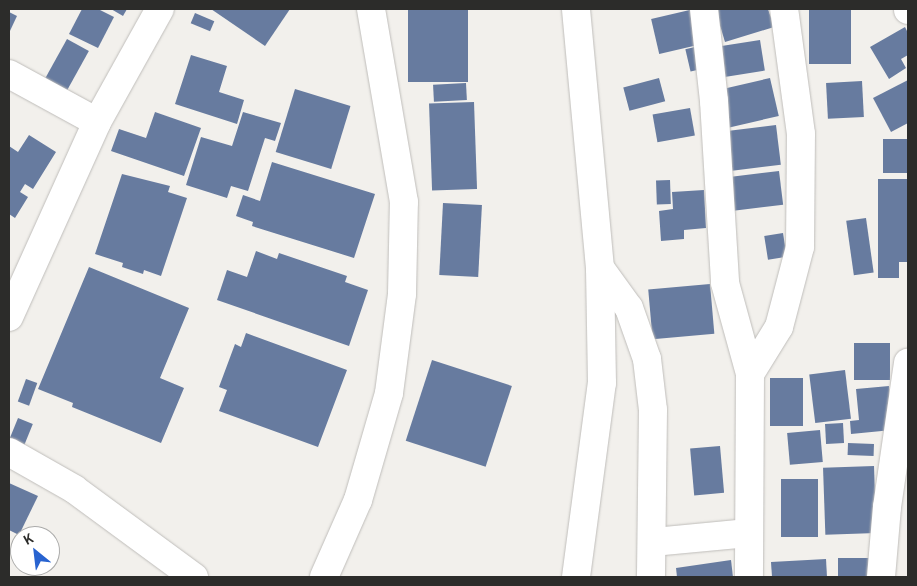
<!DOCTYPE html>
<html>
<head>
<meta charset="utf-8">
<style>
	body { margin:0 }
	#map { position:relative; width:917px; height:586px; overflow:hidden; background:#f2f0ec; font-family:"Archivo Narrow",sans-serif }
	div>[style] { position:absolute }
	.building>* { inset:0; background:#677b9f; transform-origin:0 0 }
	.roads { filter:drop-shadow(0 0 1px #bfbdba) drop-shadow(0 0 1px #bfbdba) }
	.street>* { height:28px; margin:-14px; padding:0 14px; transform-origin:14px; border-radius:14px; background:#fff }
	.secondary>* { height:28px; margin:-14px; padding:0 14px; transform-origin:14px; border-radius:14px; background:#fff }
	span { translate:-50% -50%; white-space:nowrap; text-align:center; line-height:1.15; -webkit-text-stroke:5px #fff; paint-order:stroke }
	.frame { position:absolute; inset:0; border:10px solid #2c2c2a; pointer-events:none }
	.north { position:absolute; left:10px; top:526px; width:50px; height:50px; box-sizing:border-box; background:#fff; border:1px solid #ababaa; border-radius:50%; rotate:331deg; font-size:14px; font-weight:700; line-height:20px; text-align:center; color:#2c2c2a }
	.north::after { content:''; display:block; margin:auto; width:18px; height:22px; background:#2863d0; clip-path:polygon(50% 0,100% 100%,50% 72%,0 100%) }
</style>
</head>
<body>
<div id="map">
	<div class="building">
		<i style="clip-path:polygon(82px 9px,98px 9px,114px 17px,98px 48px,69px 34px)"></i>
		<i style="clip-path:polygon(111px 9px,127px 9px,123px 16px)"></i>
		<i style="clip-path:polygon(211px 9px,290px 9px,265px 46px)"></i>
		<i style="left:408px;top:9px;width:60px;height:73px"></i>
		<i style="left:694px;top:9px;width:36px;height:44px;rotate:77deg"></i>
		<i style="clip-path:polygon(715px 9px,768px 9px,774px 27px,725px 42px)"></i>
		<i style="left:809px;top:9px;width:42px;height:55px"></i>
		<i style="clip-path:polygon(9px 12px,17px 16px,9px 33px)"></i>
		<i style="left:195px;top:13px;width:21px;height:11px;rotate:23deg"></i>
		<i style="clip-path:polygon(905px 27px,908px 33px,908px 55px,901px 59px,906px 68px,889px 79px,870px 47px)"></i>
		<i style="left:67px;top:39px;width:25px;height:48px;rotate:29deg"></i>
		<i style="left:760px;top:40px;width:31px;height:47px;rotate:81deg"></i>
		<i style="left:699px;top:46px;width:23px;height:14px;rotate:77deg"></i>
		<i style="clip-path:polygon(191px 55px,227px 66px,219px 92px,244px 100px,237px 124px,175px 104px)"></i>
		<i style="left:659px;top:78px;width:24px;height:37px;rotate:75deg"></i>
		<i style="left:770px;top:78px;width:39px;height:54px;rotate:77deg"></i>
		<i style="clip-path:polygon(908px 80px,908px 123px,891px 132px,873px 98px)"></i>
		<i style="left:862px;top:81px;width:36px;height:36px;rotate:87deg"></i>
		<i style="left:466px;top:83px;width:17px;height:33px;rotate:87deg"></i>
		<i style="left:295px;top:89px;width:58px;height:66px;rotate:17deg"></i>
		<i style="left:474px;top:102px;width:87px;height:45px;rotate:88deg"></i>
		<i style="left:690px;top:108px;width:28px;height:38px;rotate:80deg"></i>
		<i style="clip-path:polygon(155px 112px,201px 128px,184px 176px,111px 151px,119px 129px,146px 138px)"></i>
		<i style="clip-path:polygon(243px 112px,281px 123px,275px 141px,265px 138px,248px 191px,231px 186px,227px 198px,186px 185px,201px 137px,232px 146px)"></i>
		<i style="left:776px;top:125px;width:40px;height:49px;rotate:83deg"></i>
		<i style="clip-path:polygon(29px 135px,56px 152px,33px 189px,25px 184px,20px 192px,28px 197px,15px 218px,9px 214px,9px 146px,18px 152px)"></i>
		<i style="left:908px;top:139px;width:34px;height:25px;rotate:90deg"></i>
		<i style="clip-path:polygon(272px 162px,375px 194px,354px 258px,252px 226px,253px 222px,236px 216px,243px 195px,260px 201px)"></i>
		<i style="left:779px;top:171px;width:34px;height:54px;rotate:83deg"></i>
		<i style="clip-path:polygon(122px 174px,170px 186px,168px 192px,187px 198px,161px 276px,144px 270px,143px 274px,122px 267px,123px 263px,95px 254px)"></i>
		<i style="clip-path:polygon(878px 179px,908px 179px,908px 262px,899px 262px,899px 278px,878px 278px)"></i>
		<i style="left:670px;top:180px;width:24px;height:14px;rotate:88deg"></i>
		<i style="clip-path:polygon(704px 190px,706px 228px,684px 230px,684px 239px,661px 241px,659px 211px,673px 209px,672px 192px)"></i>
		<i style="left:443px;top:203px;width:39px;height:72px;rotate:3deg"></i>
		<i style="left:866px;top:218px;width:55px;height:20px;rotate:82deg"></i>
		<i style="left:783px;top:233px;width:24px;height:19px;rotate:81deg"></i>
		<i style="clip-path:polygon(256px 251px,277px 259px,279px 253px,347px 276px,345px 282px,368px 290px,349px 346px,217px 300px,227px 270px,247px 277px)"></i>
		<i style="clip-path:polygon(89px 267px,189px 308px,160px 378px,184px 388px,161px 443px,72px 407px,73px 403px,38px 389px)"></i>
		<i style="left:710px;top:284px;width:50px;height:62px;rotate:85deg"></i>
		<i style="clip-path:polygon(246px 333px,347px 370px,318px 447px,219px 411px,227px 390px,219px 387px,235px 344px,241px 347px)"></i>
		<i style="left:890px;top:343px;width:37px;height:36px;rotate:90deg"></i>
		<i style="left:432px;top:360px;width:84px;height:85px;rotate:18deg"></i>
		<i style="left:845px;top:370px;width:49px;height:36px;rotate:83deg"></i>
		<i style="left:803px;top:378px;width:48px;height:33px;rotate:90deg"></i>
		<i style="left:26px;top:379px;width:12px;height:24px;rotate:20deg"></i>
		<i style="clip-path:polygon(889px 386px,892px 430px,851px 434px,850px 421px,859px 420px,856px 389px)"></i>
		<i style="left:18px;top:418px;width:16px;height:23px;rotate:22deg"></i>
		<i style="left:843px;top:423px;width:20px;height:18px;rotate:87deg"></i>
		<i style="left:820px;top:430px;width:32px;height:33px;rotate:85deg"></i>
		<i style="left:848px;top:443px;width:26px;height:12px;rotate:2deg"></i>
		<i style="left:720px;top:446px;width:47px;height:30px;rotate:85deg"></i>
		<i style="left:874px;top:466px;width:67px;height:51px;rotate:88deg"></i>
		<i style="left:781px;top:479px;width:37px;height:58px"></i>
		<i style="clip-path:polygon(9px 483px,38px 496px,19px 535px,9px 530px)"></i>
		<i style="left:872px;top:558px;width:19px;height:34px;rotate:90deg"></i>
		<i style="clip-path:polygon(826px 559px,827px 577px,772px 577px,771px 562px)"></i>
		<i style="clip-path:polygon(731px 560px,733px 577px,677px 577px,676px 568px)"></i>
	</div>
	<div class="roads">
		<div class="street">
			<i style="left:704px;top:9px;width:93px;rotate:83.8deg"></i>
			<i style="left:714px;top:101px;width:182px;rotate:86.5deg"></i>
			<i style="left:725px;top:283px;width:94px;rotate:74.6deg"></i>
			<i style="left:750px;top:374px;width:203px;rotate:90.3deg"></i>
			<i style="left:908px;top:9px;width:1px;rotate:90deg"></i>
			<i style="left:9px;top:74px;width:100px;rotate:28.6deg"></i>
			<i style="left:600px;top:268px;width:49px;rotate:54.1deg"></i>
			<i style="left:629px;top:308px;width:54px;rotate:70.6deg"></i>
			<i style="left:647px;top:359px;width:51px;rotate:83.3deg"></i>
			<i style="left:653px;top:410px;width:167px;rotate:90.7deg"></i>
			<i style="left:750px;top:374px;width:55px;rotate:-58.3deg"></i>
			<i style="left:779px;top:327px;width:83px;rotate:-75.3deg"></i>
			<i style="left:800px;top:247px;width:113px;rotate:-89.5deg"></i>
			<i style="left:801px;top:134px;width:126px;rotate:-97.7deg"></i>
			<i style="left:9px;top:452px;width:75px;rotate:29.6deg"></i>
			<i style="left:74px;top:489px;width:149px;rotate:36.3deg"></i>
			<i style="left:653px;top:542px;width:95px;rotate:-5.4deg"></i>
			<i style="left:324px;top:577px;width:84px;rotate:-66.2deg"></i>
			<i style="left:358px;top:500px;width:111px;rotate:-73.8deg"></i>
			<i style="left:389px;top:393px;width:100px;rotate:-82.5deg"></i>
			<i style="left:402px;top:294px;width:92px;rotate:-88.8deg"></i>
			<i style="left:404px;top:202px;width:196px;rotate:-99.7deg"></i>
			<i style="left:881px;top:577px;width:70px;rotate:-85.1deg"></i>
			<i style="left:887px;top:507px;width:146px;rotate:-81.7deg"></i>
		</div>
		<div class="secondary">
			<i style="left:9px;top:317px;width:214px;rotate:-65.7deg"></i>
			<i style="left:97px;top:122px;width:129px;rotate:-60.9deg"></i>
			<i style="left:576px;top:577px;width:196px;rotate:-82.4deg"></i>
			<i style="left:602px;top:383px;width:115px;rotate:-91deg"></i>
			<i style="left:600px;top:268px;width:260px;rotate:-95.3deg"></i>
		</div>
	</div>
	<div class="frame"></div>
	<div class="north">K</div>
</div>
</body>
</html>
